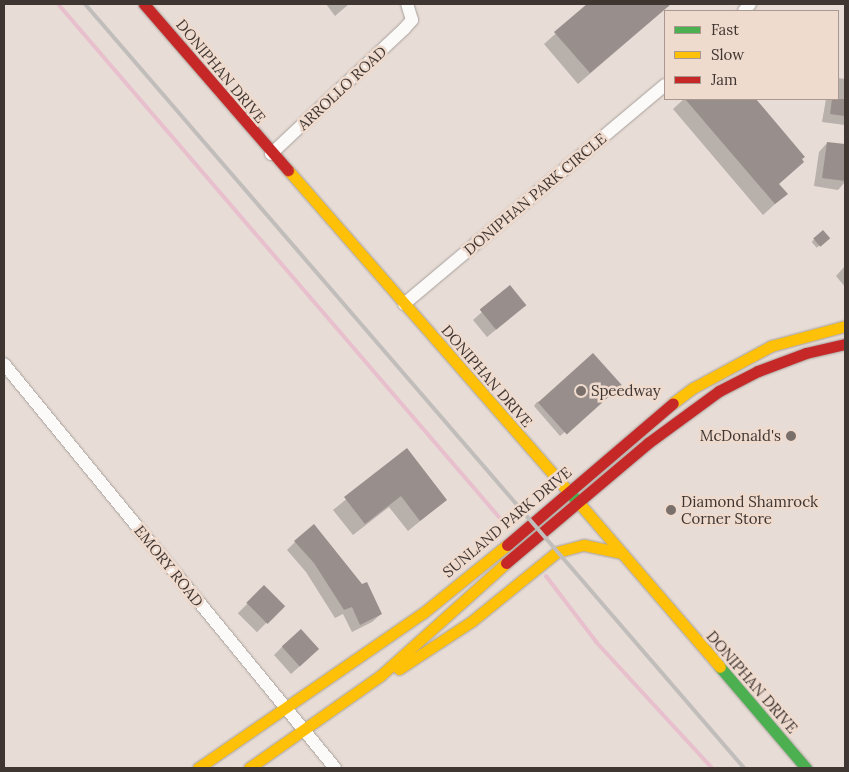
<!DOCTYPE html>
<html>
<head>
<meta charset="utf-8">
<style>
	body { margin:0 }
	#map { position:relative; width:849px; height:772px; overflow:hidden; background:#e7dcd6; font-family:Lora,serif }
	div>[style] { position:absolute }
	.shadow>* { inset:0; background:#0003; transform-origin:0 0 }
	.stream>* { height:4px; margin:-2px; padding:0 2px; transform-origin:2px; border-radius:2px; background:#e8bfcc }
	.building>* { inset:0; background:#988e8c; transform-origin:0 0 }
	.roads { filter:drop-shadow(0 0 1px #a8a09b) drop-shadow(0 0 1px #a8a09b) }
	.street>* { height:12px; margin:-6px; padding:0 6px; transform-origin:6px; border-radius:6px; background:#fbfaf9 }
	.fast>* { height:11px; margin:-5.5px; padding:0 5.5px; transform-origin:5.5px; border-radius:5.5px; background:#4caf50 }
	.slow>* { height:11px; margin:-5.5px; padding:0 5.5px; transform-origin:5.5px; border-radius:5.5px; background:#ffc107 }
	.jam>* { height:11px; margin:-5.5px; padding:0 5.5px; transform-origin:5.5px; border-radius:5.5px; background:#c62828 }
	.rail>* { height:4px; margin:-2px; padding:0 2px; transform-origin:2px; border-radius:2px; background:#c0bdbb }
	.dots>* { width:14px; height:14px; translate:-50% -50%; box-sizing:border-box; border:2px solid #efdace; border-radius:50% }
	span { translate:-50% -50%; white-space:nowrap; text-align:center; line-height:1.15; -webkit-text-stroke:5px #efdace; paint-order:stroke }
	.street-label { font-size:15px; color:#3f3632 }
	.poi-label { font-size:15px; color:#3f3632 }
	.left { translate:0 -50%; text-align:left }
	.right { translate:-100% -50%; text-align:right }
	.frame { position:absolute; inset:0; border:5px solid #3f3632; pointer-events:none }
	.legend { position:absolute; left:664px; top:10px; width:175px; height:90px; box-sizing:border-box; background:#efdace; border:1px solid #a99890; margin:0; padding:6px 9px; list-style:none; font-size:15px; color:#3f3632 }
	.legend li { display:flex; align-items:center; gap:10px; height:25px }
	.legend b { width:25px; border:1px solid #a99890 }
</style>
</head>
<body>
<div id="map">
	<div class="shadow">
		<i style="clip-path:polygon(326px 4px,349px 4px,335px 16px)"></i>
		<i style="clip-path:polygon(589px 4px,671px 4px,578px 84px,544px 44px)"></i>
		<i style="clip-path:polygon(838px 78px,845px 79px,845px 125px,822px 122px,826px 99px,838px 99px)"></i>
		<i style="clip-path:polygon(684px 99px,754px 99px,803px 157px,800px 159px,803px 162px,778px 184px,786px 194px,763px 215px,673px 109px)"></i>
		<i style="clip-path:polygon(827px 143px,845px 146px,845px 182px,838px 190px,814px 186px,819px 152px)"></i>
		<i style="left:823px;top:232px;width:8px;height:15px;rotate:50deg"></i>
		<i style="clip-path:polygon(845px 266px,845px 287px,836px 276px)"></i>
		<i style="clip-path:polygon(510px 287px,516px 313px,487px 337px,473px 320px)"></i>
		<i style="clip-path:polygon(616px 388px,560px 436px,534px 406px,537px 402px)"></i>
		<i style="clip-path:polygon(407px 450px,446px 500px,408px 531px,389px 507px,353px 535px,333px 510px)"></i>
		<i style="clip-path:polygon(295px 542px,381px 614px,372px 622px,352px 632px,343px 614px,335px 618px,306px 572px,287px 550px)"></i>
		<i style="left:264px;top:587px;width:27px;height:37px;rotate:45deg"></i>
		<i style="clip-path:polygon(282px 647px,309px 658px,291px 674px,274px 655px)"></i>
	</div>
	<div class="stream">
		<i style="left:58px;top:4px;width:686px;rotate:49.32deg"></i>
		<i style="left:546px;top:576px;width:84px;rotate:52.7deg"></i>
		<i style="left:597px;top:643px;width:170px;rotate:47.4deg"></i>
	</div>
	<div class="building">
		<i style="clip-path:polygon(587px 4px,671px 4px,590px 73px,554px 32px)"></i>
		<i style="clip-path:polygon(685px 99px,756px 99px,805px 157px,802px 159px,804px 162px,779px 184px,788px 194px,775px 204px)"></i>
		<i style="clip-path:polygon(832px 99px,845px 99px,845px 116px,830px 114px)"></i>
		<i style="clip-path:polygon(827px 142px,845px 144px,845px 181px,822px 178px)"></i>
		<i style="left:823px;top:230px;width:11px;height:13px;rotate:49deg"></i>
		<i style="left:510px;top:285px;width:26px;height:39px;rotate:51deg"></i>
		<i style="left:593px;top:353px;width:43px;height:74px;rotate:48deg"></i>
		<i style="clip-path:polygon(407px 448px,447px 500px,420px 521px,401px 496px,365px 524px,344px 497px)"></i>
		<i style="clip-path:polygon(314px 524px,362px 584px,367px 582px,382px 614px,360px 625px,352px 607px,344px 610px,314px 563px,294px 541px)"></i>
		<i style="left:264px;top:585px;width:30px;height:25px;rotate:45deg"></i>
		<i style="left:301px;top:629px;width:27px;height:26px;rotate:48deg"></i>
	</div>
	<div class="roads">
		<div class="street">
			<i style="left:744px;top:11px;width:9px;rotate:-49deg"></i>
			<i style="left:271px;top:154px;width:183px;rotate:-43.2deg"></i>
			<i style="left:404px;top:29px;width:12px;rotate:-48deg"></i>
			<i style="left:412px;top:20px;width:17px;rotate:-107deg"></i>
			<i style="left:404px;top:304px;width:341px;rotate:-40deg"></i>
			<i style="left:4px;top:364px;width:522px;rotate:50.67deg"></i>
		</div>
		<div class="fast">
			<i style="left:567px;top:490px;width:18px;rotate:47deg"></i>
			<i style="left:720px;top:667px;width:133px;rotate:49.6deg"></i>
		</div>
		<div class="slow">
			<i style="left:288px;top:170px;width:425px;rotate:48.9deg"></i>
			<i style="left:673px;top:403px;width:25px;rotate:-37deg"></i>
			<i style="left:693px;top:388px;width:89px;rotate:-28.3deg"></i>
			<i style="left:771px;top:346px;width:77px;rotate:-15.1deg"></i>
			<i style="left:579px;top:503px;width:216px;rotate:49.3deg"></i>
			<i style="left:399px;top:669px;width:87px;rotate:-33.3deg"></i>
			<i style="left:472px;top:621px;width:109px;rotate:-39.1deg"></i>
			<i style="left:557px;top:552px;width:28px;rotate:-15deg"></i>
			<i style="left:584px;top:545px;width:39px;rotate:12deg"></i>
			<i style="left:198px;top:768px;width:273px;rotate:-34.6deg"></i>
			<i style="left:423px;top:613px;width:108px;rotate:-39deg"></i>
			<i style="left:249px;top:768px;width:160px;rotate:-35.1deg"></i>
			<i style="left:380px;top:676px;width:169px;rotate:-41.9deg"></i>
		</div>
		<div class="jam">
			<i style="left:144px;top:4px;width:220px;rotate:49.1deg"></i>
			<i style="left:507px;top:545px;width:218px;rotate:-40.5deg"></i>
			<i style="left:506px;top:563px;width:186px;rotate:-40.2deg"></i>
			<i style="left:648px;top:443px;width:88px;rotate:-36.2deg"></i>
			<i style="left:719px;top:391px;width:44px;rotate:-27.1deg"></i>
			<i style="left:758px;top:371px;width:51px;rotate:-20.6deg"></i>
			<i style="left:806px;top:353px;width:40px;rotate:-13deg"></i>
		</div>
	</div>
	<div class="rail">
		<i style="left:85px;top:4px;width:1009px;rotate:49.22deg"></i>
	</div>
	<div class="dots">
		<i style="left:581px;top:391px;background:#7a706b"></i>
		<i style="left:791px;top:436px;background:#7a706b"></i>
		<i style="left:671px;top:510px;background:#7a706b"></i>
	</div>
	<div class="street-label">
		<span style="left:221px;top:71px;rotate:50deg">DONIPHAN DRIVE</span>
		<span style="left:342px;top:88px;rotate:-43deg">ARROLLO ROAD</span>
		<span style="left:535px;top:194px;rotate:-40deg">DONIPHAN PARK CIRCLE</span>
		<span style="left:487px;top:376px;rotate:49deg">DONIPHAN DRIVE</span>
		<span style="left:507px;top:522px;rotate:-40deg">SUNLAND PARK DRIVE</span>
		<span style="left:169px;top:566px;rotate:51deg">EMORY ROAD</span>
		<span style="left:752px;top:682px;rotate:49deg">DONIPHAN DRIVE</span>
	</div>
	<div class="poi-label">
		<span class="left" style="left:591px;top:391px">Speedway</span>
		<span class="right" style="left:781px;top:436px">McDonald's</span>
		<span class="left" style="left:681px;top:510px">Diamond Shamrock<br>Corner Store</span>
	</div>
	<div class="frame"></div>
	<ul class="legend">
	<li><b style="height:6px;background:#4caf50"></b>Fast</li>
	<li><b style="height:6px;background:#ffc107"></b>Slow</li>
	<li><b style="height:6px;background:#c62828"></b>Jam</li>
	</ul>
</div>
</body>
</html>
